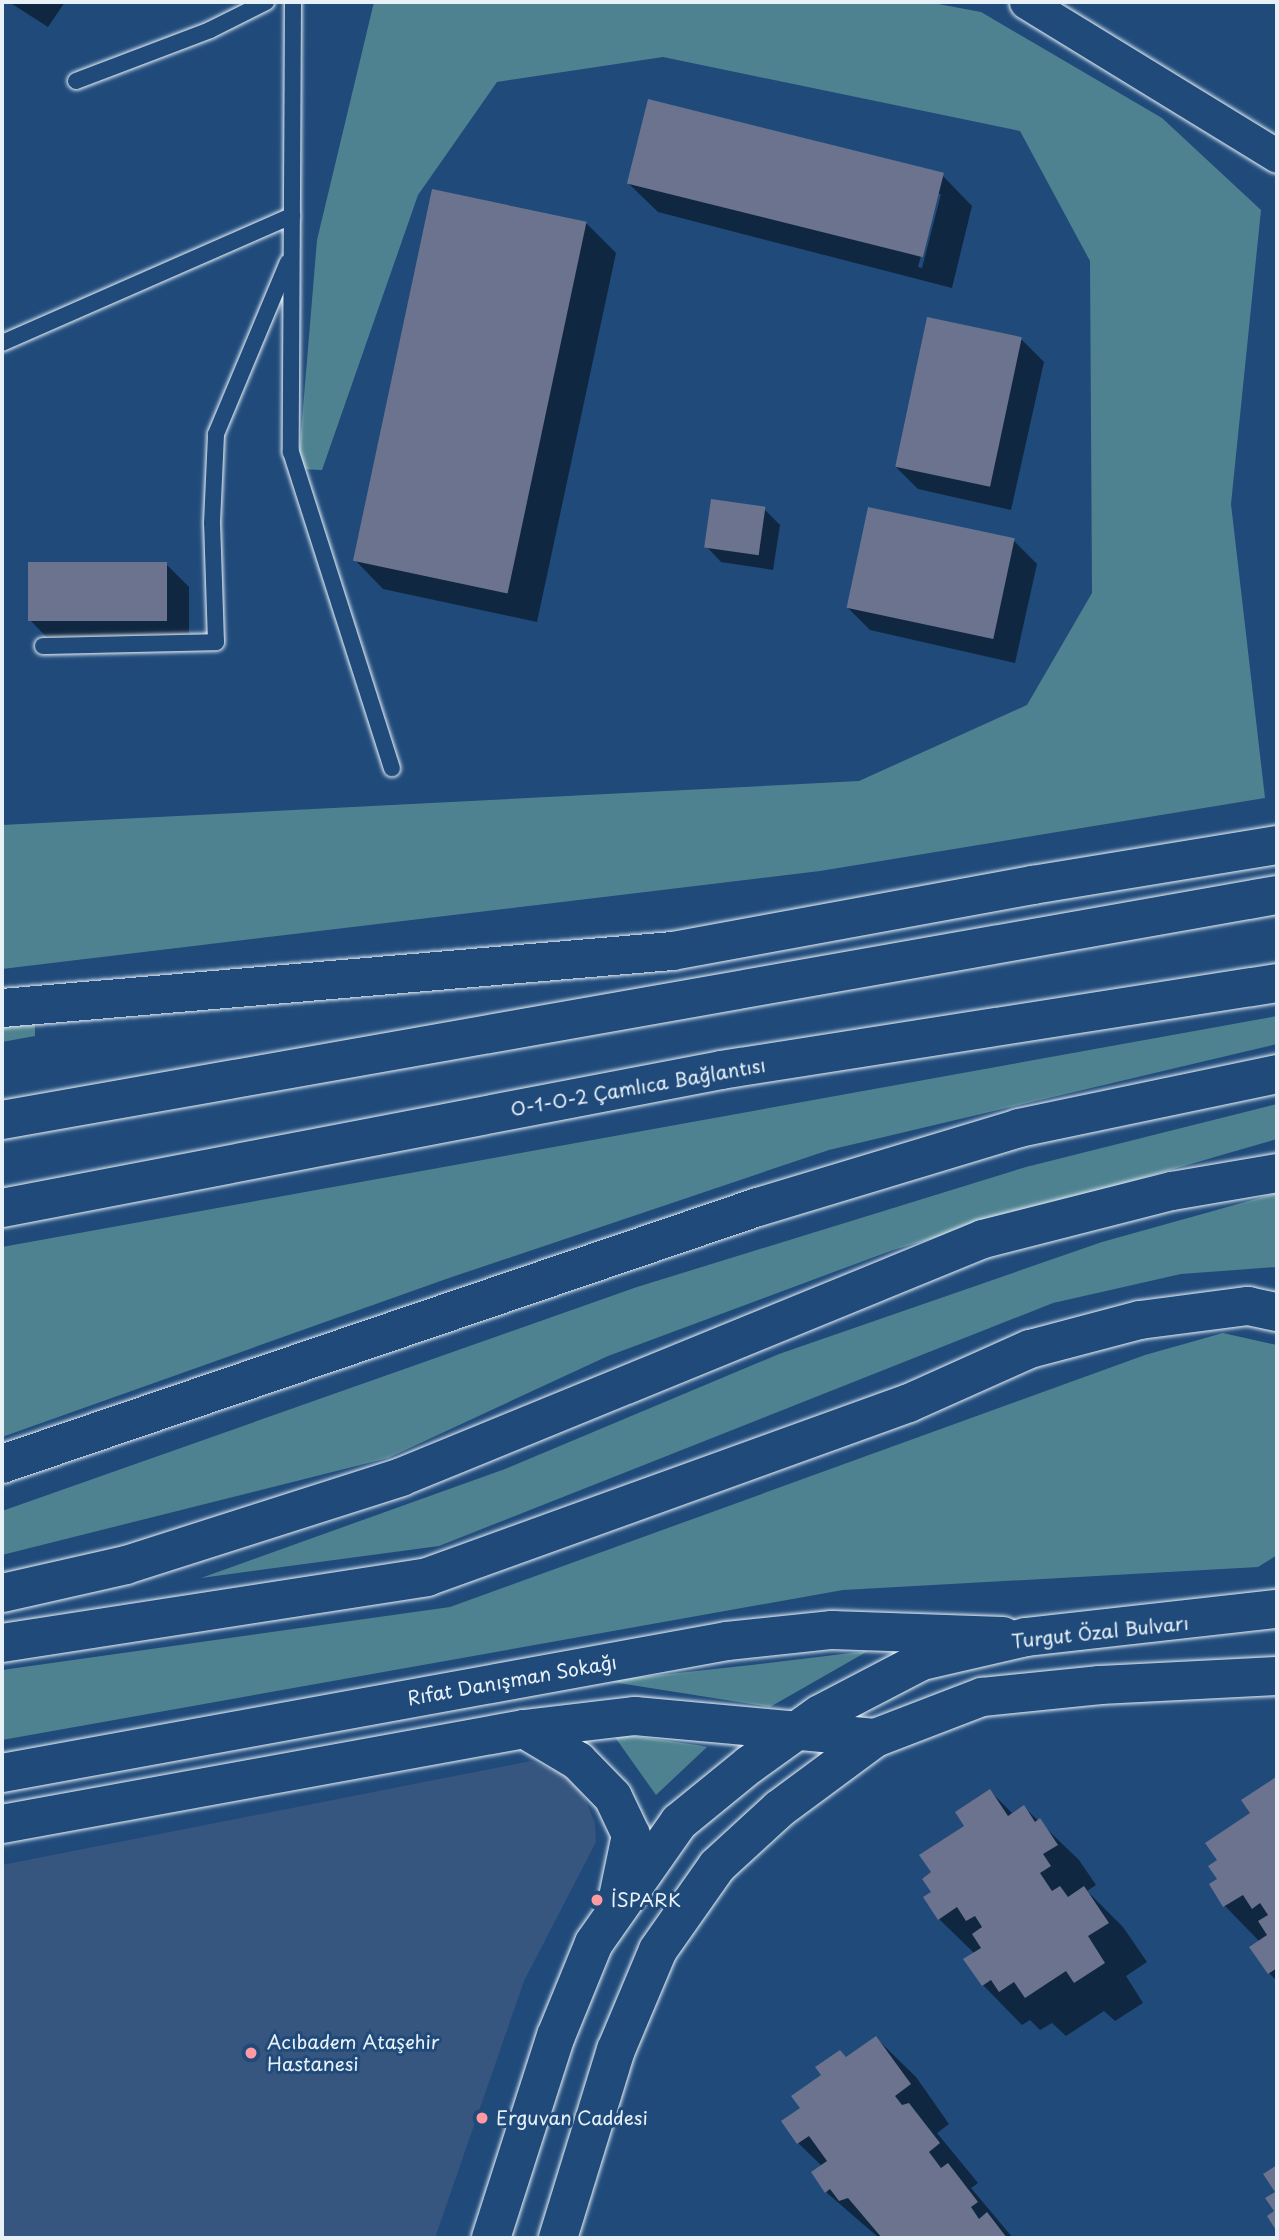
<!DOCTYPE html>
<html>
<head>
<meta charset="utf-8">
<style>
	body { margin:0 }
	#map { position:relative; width:1279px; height:2240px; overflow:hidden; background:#1f4a7a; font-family:"Playpen Sans",sans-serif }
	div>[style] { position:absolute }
	.built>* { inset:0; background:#365680 }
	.green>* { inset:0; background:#4e8290 }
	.shadow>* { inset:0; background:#0007 }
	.building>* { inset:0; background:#6c738e; transform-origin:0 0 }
	.roads { filter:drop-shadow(0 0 2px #e8f1f8) drop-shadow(0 0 2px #e8f1f8) }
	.lane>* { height:16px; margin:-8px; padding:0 8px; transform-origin:8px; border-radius:8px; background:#1f4a7a }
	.street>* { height:33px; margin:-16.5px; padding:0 16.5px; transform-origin:16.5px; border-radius:16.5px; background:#1f4a7a }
	.secondary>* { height:38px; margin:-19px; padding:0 19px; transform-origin:19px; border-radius:19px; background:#1f4a7a }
	.primary>* { height:38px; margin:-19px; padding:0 19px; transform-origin:19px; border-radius:19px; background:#1f4a7a }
	.highway>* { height:38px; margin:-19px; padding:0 19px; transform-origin:19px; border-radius:19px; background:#1f4a7a }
	.dots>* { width:19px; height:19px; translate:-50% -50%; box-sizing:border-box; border:4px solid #1f4a7a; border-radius:50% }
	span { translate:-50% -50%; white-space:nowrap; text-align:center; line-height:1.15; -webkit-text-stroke:6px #1f4a7a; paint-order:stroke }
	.street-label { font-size:19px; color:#e8f1f8 }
	.poi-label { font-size:19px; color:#e8f1f8 }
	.left { translate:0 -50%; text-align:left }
	.frame { position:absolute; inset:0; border:4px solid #e8f1f8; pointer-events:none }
</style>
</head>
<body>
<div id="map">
	<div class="built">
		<i style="clip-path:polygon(531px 1761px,567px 1776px,581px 1790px,595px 1823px,596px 1842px,524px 1981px,435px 2238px,2px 2238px,2px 1865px)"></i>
	</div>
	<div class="green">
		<i style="clip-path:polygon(374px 2px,928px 2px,981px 12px,1162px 118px,1261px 210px,1231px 504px,1265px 798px,820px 871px,2px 969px,2px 825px,859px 781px,1027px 705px,1092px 593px,1090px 261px,1020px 131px,663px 57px,497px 82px,418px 195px,322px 470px,298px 469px,317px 240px)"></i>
		<i style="clip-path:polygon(1277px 1016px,1277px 1044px,829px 1150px,449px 1278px,2px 1437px,2px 1247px)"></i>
		<i style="clip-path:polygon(35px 1025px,35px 1036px,2px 1042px,2px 1027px)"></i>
		<i style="clip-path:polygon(1277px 1104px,1277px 1139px,893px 1250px,608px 1356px,388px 1458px,2px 1555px,2px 1511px,637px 1287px,1026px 1167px)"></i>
		<i style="clip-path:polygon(1277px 1193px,1277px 1267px,1181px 1274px,1053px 1303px,439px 1546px,201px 1578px,505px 1469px,779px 1354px,1102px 1242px)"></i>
		<i style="clip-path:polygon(1223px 1333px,1277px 1345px,1277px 1555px,1258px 1567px,843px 1590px,2px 1740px,2px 1670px,450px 1607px,1145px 1355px)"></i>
		<i style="clip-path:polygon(868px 1651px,770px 1707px,606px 1681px,751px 1665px)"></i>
		<i style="clip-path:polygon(612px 1733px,697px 1745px,707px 1747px,656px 1795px)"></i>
	</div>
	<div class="shadow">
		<i style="clip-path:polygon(9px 2px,65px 2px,48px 27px)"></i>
		<i style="clip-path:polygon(evenodd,943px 176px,972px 206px,952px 288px,658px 212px,628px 183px,943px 176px,937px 194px,941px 194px,922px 268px,918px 267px,937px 194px)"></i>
		<i style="clip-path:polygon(433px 191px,587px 224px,616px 253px,537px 622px,383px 589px,354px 559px)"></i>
		<i style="clip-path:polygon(1021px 339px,1044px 362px,1011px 510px,918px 489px,895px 466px)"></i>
		<i style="clip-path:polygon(764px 509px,780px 525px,773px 570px,721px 562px,706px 546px)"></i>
		<i style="clip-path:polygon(1014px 541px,1037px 564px,1015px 663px,870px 630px,847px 607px)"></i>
		<i style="clip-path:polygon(166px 564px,189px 587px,189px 644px,53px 644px,30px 620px)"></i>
		<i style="clip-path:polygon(1276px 1779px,1277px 1780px,1277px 1981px,1269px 1973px,1260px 1942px,1225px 1906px,1211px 1885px,1219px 1880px,1219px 1860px)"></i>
		<i style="clip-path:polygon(990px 1791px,1013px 1814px,1024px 1807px,1079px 1860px,1096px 1885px,1087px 1891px,1123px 1927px,1147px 1962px,1126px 1976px,1143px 2003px,1115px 2021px,1104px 2011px,1066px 2036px,1052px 2023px,1040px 2030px,1030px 2020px,1022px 2025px,983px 1985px,966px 1960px,975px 1954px,939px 1919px,933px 1873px)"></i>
		<i style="clip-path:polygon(876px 2038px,916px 2077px,949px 2124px,937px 2133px,978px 2183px,971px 2188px,1013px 2238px,879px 2238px,826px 2192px,822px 2166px,798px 2143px,802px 2108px,847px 2059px)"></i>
	</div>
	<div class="building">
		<i style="left:648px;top:99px;width:305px;height:87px;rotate:14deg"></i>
		<i style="left:432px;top:189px;width:158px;height:380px;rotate:12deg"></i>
		<i style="left:927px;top:317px;width:97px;height:153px;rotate:12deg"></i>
		<i style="left:711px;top:499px;width:55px;height:49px;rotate:8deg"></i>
		<i style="left:868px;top:507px;width:150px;height:103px;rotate:12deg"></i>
		<i style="left:28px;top:562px;width:139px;height:59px"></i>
		<i style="clip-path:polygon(1276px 1777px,1277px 1968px,1268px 1974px,1249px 1947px,1267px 1935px,1258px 1921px,1268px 1915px,1260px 1903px,1252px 1909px,1243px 1895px,1223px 1907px,1209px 1884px,1217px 1879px,1208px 1866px,1217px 1860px,1205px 1843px,1250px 1813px,1241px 1800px)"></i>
		<i style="clip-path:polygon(990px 1789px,1008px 1816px,1024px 1805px,1035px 1822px,1040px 1818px,1058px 1845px,1043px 1854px,1051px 1866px,1040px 1873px,1052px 1891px,1060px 1886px,1068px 1897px,1084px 1886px,1109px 1923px,1088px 1936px,1105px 1963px,1074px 1983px,1066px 1971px,1025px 1998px,1014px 1982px,999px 1992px,991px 1980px,982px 1986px,963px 1959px,981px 1948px,972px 1934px,982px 1927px,975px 1916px,966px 1921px,957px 1907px,938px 1920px,923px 1897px,931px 1892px,922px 1879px,931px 1872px,919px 1855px,964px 1826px,955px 1812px)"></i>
		<i style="clip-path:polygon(876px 2036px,911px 2084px,895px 2096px,902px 2105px,909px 2103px,940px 2143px,929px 2152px,941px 2168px,948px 2163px,978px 2202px,971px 2207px,979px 2219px,987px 2212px,1007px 2238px,882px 2238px,848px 2198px,839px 2201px,830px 2189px,825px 2193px,811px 2172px,827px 2161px,809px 2136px,797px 2144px,781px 2121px,800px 2108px,791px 2096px,821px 2075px,815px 2067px,840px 2050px,846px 2057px)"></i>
		<i style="clip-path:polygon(1277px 2165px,1277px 2232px,1267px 2216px,1274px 2211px,1265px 2198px,1275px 2192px,1263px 2174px)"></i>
	</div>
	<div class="roads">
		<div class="lane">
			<i style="left:293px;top:2px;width:450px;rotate:90.3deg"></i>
			<i style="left:291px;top:452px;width:332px;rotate:72.3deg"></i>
			<i style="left:76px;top:81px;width:143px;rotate:-20.8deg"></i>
			<i style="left:210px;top:30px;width:63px;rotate:-26.6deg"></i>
			<i style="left:2px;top:343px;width:317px;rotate:-23.7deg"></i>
			<i style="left:43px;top:646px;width:173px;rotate:-1.3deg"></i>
			<i style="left:216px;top:642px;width:119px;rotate:-91.9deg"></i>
			<i style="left:212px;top:523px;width:89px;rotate:-87.4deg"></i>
			<i style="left:216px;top:434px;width:186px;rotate:-67.3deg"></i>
		</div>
		<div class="street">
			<i style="left:1026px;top:2px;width:294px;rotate:31.5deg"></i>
		</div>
		<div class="secondary">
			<i style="left:2px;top:1773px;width:737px;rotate:-10.32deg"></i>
			<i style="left:727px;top:1641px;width:106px;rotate:-6deg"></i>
			<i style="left:832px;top:1630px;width:171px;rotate:2deg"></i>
			<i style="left:2px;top:1824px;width:531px;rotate:-10.31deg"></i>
			<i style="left:524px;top:1729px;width:112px;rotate:-6.7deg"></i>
			<i style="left:635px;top:1716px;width:241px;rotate:5.2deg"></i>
		</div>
		<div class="primary">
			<i style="left:524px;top:1729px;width:63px;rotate:30.7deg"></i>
			<i style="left:578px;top:1761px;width:50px;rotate:45.8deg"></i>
			<i style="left:613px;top:1797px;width:42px;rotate:64.7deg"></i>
			<i style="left:631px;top:1835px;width:63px;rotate:101.8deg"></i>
			<i style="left:491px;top:2238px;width:212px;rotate:-72.2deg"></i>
			<i style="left:556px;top:2036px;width:100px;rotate:-67.8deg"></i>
			<i style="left:594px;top:1943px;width:148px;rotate:-54.9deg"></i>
			<i style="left:679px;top:1822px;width:90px;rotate:-39.2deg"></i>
			<i style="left:749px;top:1765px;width:87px;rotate:-35.7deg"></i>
			<i style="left:820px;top:1714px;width:115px;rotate:-27.5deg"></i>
			<i style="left:922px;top:1661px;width:107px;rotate:-13deg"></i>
			<i style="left:1026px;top:1637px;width:253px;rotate:-6.4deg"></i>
			<i style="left:558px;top:2238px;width:197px;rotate:-72.9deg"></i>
			<i style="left:616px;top:2050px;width:108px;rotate:-67.2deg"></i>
			<i style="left:658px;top:1950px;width:103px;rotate:-54.9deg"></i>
			<i style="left:717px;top:1866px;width:84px;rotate:-42.6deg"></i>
			<i style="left:779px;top:1809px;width:119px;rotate:-36.5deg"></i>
			<i style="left:875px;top:1738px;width:115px;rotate:-21deg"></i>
			<i style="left:982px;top:1697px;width:119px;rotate:-5.8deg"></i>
			<i style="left:1100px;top:1685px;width:177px;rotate:-2.9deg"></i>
		</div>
		<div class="highway">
			<i style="left:2px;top:1008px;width:673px;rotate:-4.86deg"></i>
			<i style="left:673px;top:951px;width:366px;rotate:-10.4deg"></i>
			<i style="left:1033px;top:885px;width:247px;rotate:-9.3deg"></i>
			<i style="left:2px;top:1120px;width:1295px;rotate:-10.01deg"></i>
			<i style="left:2px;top:1208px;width:732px;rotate:-10.86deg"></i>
			<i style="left:721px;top:1070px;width:563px;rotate:-8.89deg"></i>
			<i style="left:2px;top:1464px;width:798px;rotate:-18.78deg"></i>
			<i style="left:758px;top:1207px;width:273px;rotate:-16.8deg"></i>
			<i style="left:1019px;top:1128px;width:264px;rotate:-11.8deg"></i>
			<i style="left:2px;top:1593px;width:127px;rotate:-12.7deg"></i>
			<i style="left:126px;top:1565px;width:289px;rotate:-17.7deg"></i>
			<i style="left:401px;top:1477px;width:629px;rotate:-22.24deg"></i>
			<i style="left:983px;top:1239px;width:195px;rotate:-14.3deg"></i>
			<i style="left:1172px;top:1191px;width:107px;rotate:-9.7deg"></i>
			<i style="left:2px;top:1643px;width:430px;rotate:-8.8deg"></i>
			<i style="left:427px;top:1577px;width:512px;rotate:-19.85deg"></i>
			<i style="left:909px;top:1403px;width:133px;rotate:-24.1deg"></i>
			<i style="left:1030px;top:1349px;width:114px;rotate:-14.8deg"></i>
			<i style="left:1140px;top:1320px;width:109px;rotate:-7.4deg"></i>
			<i style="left:1248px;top:1306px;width:30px;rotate:12deg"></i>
		</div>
	</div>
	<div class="dots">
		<i style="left:597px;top:1900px;background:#ff9aa2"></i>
		<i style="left:251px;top:2053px;background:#ff9aa2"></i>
		<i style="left:482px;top:2118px;background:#ff9aa2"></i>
	</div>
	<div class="street-label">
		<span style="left:638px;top:1087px;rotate:-10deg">O-1-O-2 Çamlıca Bağlantısı</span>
		<span style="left:1100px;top:1632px;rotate:-6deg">Turgut Özal Bulvarı</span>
		<span style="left:512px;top:1680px;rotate:-10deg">Rıfat Danışman Sokağı</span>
	</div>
	<div class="poi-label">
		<span class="left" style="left:611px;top:1900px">İSPARK</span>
		<span class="left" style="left:267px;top:2053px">Acıbadem Ataşehir<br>Hastanesi</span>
		<span class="left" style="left:496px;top:2118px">Erguvan Caddesi</span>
	</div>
	<div class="frame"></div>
</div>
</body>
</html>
